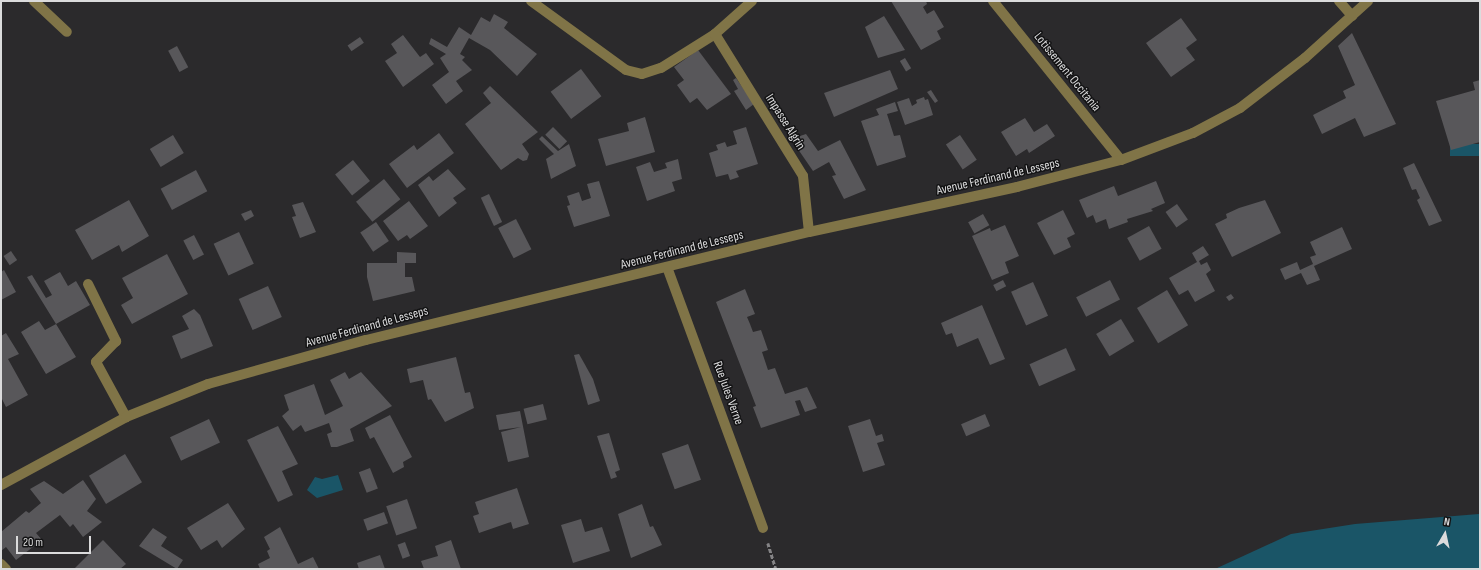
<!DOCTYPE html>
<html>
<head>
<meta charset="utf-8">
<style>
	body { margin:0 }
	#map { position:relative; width:1481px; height:570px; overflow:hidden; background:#2b2a2c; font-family:"Sofia Sans Condensed",sans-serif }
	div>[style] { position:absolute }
	.water>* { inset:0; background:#1a5567; transform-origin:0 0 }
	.building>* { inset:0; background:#58575a; transform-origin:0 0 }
	.path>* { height:2.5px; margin-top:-1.25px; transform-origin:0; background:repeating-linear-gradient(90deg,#858486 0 4px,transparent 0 6px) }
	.minor>* { height:10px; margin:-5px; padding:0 5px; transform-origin:5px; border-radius:5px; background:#807447 }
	span { translate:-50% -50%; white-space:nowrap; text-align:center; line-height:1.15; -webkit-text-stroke:3px #131314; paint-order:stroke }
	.street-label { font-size:13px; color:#dbdbdc }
	.frame { position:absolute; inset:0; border:2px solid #dbdbdc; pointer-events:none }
	.north { position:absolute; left:1425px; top:514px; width:40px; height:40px; -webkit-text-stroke:3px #131314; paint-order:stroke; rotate:9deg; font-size:11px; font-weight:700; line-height:16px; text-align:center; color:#dbdbdc }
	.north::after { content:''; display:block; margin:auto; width:14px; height:18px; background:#dbdbdc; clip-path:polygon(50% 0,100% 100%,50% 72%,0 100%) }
	.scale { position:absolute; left:16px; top:536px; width:75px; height:18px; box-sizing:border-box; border:2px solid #dbdbdc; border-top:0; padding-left:5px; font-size:12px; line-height:14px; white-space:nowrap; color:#dbdbdc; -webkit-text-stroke:3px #131314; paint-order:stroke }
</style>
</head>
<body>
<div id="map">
	<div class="water">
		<i style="left:1480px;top:144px;width:12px;height:30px;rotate:90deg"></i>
		<i style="clip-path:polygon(338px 475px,343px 490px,317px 498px,307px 490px,315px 477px,322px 479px)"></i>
		<i style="clip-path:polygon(1479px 514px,1480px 569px,1215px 569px,1291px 534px,1355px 524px)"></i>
	</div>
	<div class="building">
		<i style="clip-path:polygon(891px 1px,926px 1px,927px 4px,923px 7px,927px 14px,934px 10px,944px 27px,937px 31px,941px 39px,921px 50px)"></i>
		<i style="clip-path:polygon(494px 14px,508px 22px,504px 28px,537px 54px,517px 76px,490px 50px,469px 38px,460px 54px,465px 57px,462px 60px,472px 70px,456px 81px,463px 91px,446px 104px,432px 85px,449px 72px,440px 58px,446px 54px,429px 44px,431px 38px,447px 47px,459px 27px,471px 35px,481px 17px,490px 22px)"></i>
		<i style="clip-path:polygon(884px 16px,905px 50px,878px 58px,865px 27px)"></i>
		<i style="clip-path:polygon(1181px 18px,1197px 40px,1186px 48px,1195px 60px,1171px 77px,1146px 43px)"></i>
		<i style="clip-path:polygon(1352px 33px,1396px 124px,1364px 137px,1355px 118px,1322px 134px,1313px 115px,1346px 98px,1343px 91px,1355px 85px,1338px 46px)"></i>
		<i style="clip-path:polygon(403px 35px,420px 57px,426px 53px,434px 64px,403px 87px,385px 61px,397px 53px,391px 44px)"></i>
		<i style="left:360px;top:37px;width:7px;height:15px;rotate:56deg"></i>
		<i style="left:177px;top:46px;width:24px;height:10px;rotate:62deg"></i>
		<i style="clip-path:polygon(698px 50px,731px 94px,707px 110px,697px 98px,690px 103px,677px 85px,684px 80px,674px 67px)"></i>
		<i style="left:905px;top:58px;width:12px;height:6px;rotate:59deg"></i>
		<i style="left:581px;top:69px;width:34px;height:38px;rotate:53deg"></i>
		<i style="clip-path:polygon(890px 70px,898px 89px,834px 117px,824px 93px)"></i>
		<i style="clip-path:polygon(736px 78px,754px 104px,746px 110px,734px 91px,738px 89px,733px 80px)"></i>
		<i style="clip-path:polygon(1480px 80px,1480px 142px,1451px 150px,1436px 101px,1475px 90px,1473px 82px)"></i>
		<i style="clip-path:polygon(490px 86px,538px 132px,522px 144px,529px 154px,527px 160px,523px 161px,518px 158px,501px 170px,465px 124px,491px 103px,483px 93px)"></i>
		<i style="clip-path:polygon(931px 90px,938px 101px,935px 103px,927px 92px)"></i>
		<i style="clip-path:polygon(924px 97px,925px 100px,928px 99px,933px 115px,905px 125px,897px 102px,909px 98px,912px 106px,917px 103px,916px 100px)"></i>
		<i style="clip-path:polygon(895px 102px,898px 111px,887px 114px,894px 136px,900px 135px,906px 157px,877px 166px,861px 121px,879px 115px,876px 109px)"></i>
		<i style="clip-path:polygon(645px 117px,655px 152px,606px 166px,598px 139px,629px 131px,627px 123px)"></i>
		<i style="clip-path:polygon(1025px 118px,1034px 132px,1047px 124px,1055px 136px,1029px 153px,1027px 149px,1016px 156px,1001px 132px)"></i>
		<i style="left:553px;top:127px;width:20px;height:11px;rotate:45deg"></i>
		<i style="clip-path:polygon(746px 127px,758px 164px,736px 171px,739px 177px,730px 180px,728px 174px,716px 177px,709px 153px,718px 150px,716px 145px,725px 142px,727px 147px,737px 144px,733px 131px)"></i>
		<i style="clip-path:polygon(439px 133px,454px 153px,407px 188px,389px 164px,414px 145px,417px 150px)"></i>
		<i style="clip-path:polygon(806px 134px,818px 151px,840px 140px,866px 190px,844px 199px,832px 176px,836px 175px,829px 162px,813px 171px,791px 139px)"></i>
		<i style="left:173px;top:135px;width:21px;height:27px;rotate:59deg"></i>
		<i style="left:960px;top:135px;width:30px;height:17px;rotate:56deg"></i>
		<i style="clip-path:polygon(542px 136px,558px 151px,569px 144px,576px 166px,551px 179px,546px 159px,554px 154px,539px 139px)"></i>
		<i style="clip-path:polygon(678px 159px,682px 179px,672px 182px,675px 191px,647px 201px,636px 167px,650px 162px,654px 172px,667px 168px,665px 163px)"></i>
		<i style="left:353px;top:160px;width:27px;height:23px;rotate:51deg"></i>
		<i style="clip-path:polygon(1414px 163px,1442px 221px,1429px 226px,1417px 200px,1420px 198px,1416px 189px,1412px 190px,1403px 168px)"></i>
		<i style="clip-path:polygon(448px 169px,466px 189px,453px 198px,457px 203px,439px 217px,418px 185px,429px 176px,433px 181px)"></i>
		<i style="left:196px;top:170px;width:24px;height:40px;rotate:62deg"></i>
		<i style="left:384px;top:179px;width:26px;height:36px;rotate:51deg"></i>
		<i style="clip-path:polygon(599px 181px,610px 216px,574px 227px,567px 206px,570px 205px,567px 196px,579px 192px,582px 201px,591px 198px,587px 184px)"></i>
		<i style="clip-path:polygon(1156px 181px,1165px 203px,1151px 209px,1153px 211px,1127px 219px,1128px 222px,1109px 229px,1106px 219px,1096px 223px,1093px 215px,1087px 218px,1079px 200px,1114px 186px,1118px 196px)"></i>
		<i style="left:489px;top:194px;width:31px;height:9px;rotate:65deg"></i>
		<i style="clip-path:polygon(129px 200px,149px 236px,122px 252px,119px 245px,92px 260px,75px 230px)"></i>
		<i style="clip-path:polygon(1265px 200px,1281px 233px,1232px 257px,1215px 224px,1227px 218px,1226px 214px,1239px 208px)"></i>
		<i style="clip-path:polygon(409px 201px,428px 226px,410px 239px,407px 235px,398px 241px,383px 221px)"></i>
		<i style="clip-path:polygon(303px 202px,316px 232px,300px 238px,292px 217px,296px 216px,292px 205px)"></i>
		<i style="left:1177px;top:204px;width:19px;height:14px;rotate:55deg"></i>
		<i style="clip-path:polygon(251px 210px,254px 216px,245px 221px,241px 214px)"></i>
		<i style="clip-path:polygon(1063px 210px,1075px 234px,1067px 238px,1071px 247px,1054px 255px,1037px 223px)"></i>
		<i style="left:983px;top:214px;width:13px;height:17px;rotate:61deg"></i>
		<i style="left:516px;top:219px;width:34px;height:20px;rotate:63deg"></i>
		<i style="left:376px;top:222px;width:23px;height:19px;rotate:56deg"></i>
		<i style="clip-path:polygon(1005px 225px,1019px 256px,1005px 262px,1009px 273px,992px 280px,972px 236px,990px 228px,991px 231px)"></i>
		<i style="left:1149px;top:226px;width:26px;height:25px;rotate:61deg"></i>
		<i style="clip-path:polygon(1342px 227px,1352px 249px,1314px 266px,1320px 280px,1307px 285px,1301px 273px,1285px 280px,1280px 269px,1297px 262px,1300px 270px,1313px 264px,1310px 257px,1316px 255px,1310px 242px)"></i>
		<i style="left:239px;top:232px;width:35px;height:28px;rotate:65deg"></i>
		<i style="left:194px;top:235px;width:22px;height:12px;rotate:63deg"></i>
		<i style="clip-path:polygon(1203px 246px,1209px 255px,1199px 261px,1201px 265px,1207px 262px,1211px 270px,1206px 274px,1215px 291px,1195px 302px,1188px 290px,1179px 295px,1169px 278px,1197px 262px,1192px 253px)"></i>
		<i style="left:11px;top:251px;width:11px;height:9px;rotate:56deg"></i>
		<i style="clip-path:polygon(397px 252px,416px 253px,416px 263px,405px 263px,405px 277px,412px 277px,415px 291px,373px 301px,367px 277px,367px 263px,397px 263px)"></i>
		<i style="clip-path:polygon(167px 254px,188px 294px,132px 324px,121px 305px,133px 298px,122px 278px)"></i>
		<i style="clip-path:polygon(4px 270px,16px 292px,1px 300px,1px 272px)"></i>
		<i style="clip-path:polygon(60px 272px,68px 286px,76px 281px,90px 305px,56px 324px,76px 357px,46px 374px,21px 332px,39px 321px,45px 330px,56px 324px,27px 277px,32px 275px,46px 298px,52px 295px,44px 281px)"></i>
		<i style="left:1003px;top:280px;width:7px;height:11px;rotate:63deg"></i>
		<i style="left:1110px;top:280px;width:22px;height:38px;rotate:63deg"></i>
		<i style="left:1033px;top:282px;width:37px;height:24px;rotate:66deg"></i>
		<i style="left:268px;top:286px;width:34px;height:32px;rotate:66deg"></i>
		<i style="clip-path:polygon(745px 289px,755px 314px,747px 317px,750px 324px,753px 332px,761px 330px,768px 350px,762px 352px,768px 370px,775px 368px,785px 394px,807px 387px,817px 408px,805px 412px,800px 400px,795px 401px,800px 415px,761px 428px,753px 407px,756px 406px,716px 302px)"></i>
		<i style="left:1167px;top:290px;width:41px;height:35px;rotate:59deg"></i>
		<i style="clip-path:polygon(1231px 294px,1234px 298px,1229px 301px,1226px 297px)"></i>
		<i style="clip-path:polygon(982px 305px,1005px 359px,990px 365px,978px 338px,957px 347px,952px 333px,946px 335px,941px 323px)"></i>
		<i style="clip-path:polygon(194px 309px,200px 315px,213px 346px,181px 359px,172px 336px,189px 329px,182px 316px)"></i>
		<i style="left:1121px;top:319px;width:26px;height:29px;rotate:59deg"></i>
		<i style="clip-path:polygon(6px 333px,19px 354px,8px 359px,28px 395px,6px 407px,1px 397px,1px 336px)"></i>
		<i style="left:1066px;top:348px;width:24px;height:40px;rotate:66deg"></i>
		<i style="clip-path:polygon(579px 354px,593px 379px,600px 401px,588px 405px,574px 355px)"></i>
		<i style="clip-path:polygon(456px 357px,465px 393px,470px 392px,474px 408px,445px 422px,431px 399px,428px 400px,423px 380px,410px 383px,407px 369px)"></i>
		<i style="clip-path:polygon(345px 372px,349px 379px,361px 372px,392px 406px,350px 429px,354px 441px,337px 447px,331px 447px,327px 434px,332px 432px,329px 423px,305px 432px,301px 425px,293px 431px,282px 416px,289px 410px,284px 395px,314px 384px,325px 415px,343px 406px,330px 380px)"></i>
		<i style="left:543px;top:404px;width:16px;height:20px;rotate:76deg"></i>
		<i style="clip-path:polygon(520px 411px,529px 457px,508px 462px,501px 432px,521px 427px,499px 430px,496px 415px)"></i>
		<i style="left:985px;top:414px;width:13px;height:26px;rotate:67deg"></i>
		<i style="clip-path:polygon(390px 415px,412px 457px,403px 462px,404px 467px,393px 473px,374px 437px,370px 439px,365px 428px)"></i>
		<i style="left:209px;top:419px;width:26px;height:43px;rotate:65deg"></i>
		<i style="clip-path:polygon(870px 419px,876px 436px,882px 434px,884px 441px,877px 443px,885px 465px,863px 472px,848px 426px)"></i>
		<i style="clip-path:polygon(278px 426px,298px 464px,282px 471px,293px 495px,278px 502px,247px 440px)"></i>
		<i style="clip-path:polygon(609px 433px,620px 470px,615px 472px,617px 477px,611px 479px,597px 436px)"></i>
		<i style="left:688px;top:444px;width:38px;height:28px;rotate:70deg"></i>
		<i style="left:125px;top:454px;width:33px;height:42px;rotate:59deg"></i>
		<i style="left:370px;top:468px;width:22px;height:12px;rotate:69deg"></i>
		<i style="clip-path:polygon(83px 480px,96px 499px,87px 511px,102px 522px,83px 537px,73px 524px,70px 527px,60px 515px,36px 533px,42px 540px,16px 560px,6px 547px,1px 551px,1px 532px,26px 511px,29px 513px,41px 503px,30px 489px,44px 481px,63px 494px)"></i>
		<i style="clip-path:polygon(517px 488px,529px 524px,513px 529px,511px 522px,479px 533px,473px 516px,479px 514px,475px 502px)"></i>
		<i style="left:407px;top:499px;width:31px;height:22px;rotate:71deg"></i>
		<i style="clip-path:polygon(228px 503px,245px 529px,222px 548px,217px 540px,201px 550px,187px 528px)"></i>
		<i style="clip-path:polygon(642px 504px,650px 527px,653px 526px,662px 545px,631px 558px,618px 514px)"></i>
		<i style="left:384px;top:512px;width:12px;height:22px;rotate:70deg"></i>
		<i style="clip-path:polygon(581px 519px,585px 532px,602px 527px,610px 551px,573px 563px,561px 525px)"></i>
		<i style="clip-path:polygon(280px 527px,298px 564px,313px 557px,319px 569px,260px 569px,258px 564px,270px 558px,267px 551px,270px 549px,264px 537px)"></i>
		<i style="clip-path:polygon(153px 528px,167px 537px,161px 546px,183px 560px,177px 569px,139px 546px)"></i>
		<i style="clip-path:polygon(103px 540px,126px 564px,120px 569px,74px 569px)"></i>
		<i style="clip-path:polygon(451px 540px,461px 569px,424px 569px,421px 561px,438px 556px,435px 546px)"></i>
		<i style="left:405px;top:542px;width:15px;height:8px;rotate:70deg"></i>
		<i style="clip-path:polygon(380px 555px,385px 569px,359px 569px,357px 563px)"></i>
	</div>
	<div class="path">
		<i style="left:768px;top:543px;width:27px;rotate:73deg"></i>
	</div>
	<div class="minor">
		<i style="left:34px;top:1px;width:45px;rotate:43.2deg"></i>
		<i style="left:531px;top:1px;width:117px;rotate:36deg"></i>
		<i style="left:626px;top:70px;width:16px;rotate:14deg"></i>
		<i style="left:642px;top:74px;width:20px;rotate:-18deg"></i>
		<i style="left:661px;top:68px;width:64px;rotate:-32.2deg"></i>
		<i style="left:752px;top:1px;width:50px;rotate:138.3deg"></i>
		<i style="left:715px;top:34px;width:167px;rotate:58.2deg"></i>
		<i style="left:803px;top:176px;width:56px;rotate:83.9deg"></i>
		<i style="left:993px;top:1px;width:204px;rotate:51.2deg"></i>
		<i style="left:1339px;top:1px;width:20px;rotate:49deg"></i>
		<i style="left:667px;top:267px;width:278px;rotate:69.8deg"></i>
		<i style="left:88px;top:284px;width:64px;rotate:63.8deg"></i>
		<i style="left:116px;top:341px;width:29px;rotate:134deg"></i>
		<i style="left:96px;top:362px;width:63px;rotate:61.4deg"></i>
		<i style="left:1px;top:485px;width:142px;rotate:-28.5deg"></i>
		<i style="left:126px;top:417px;width:88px;rotate:-21.9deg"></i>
		<i style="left:208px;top:384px;width:164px;rotate:-15.6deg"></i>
		<i style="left:366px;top:340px;width:456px;rotate:-13.7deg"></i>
		<i style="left:809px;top:232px;width:213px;rotate:-12.2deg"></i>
		<i style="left:1017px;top:187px;width:107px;rotate:-14.6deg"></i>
		<i style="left:1121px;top:160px;width:77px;rotate:-20.6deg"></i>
		<i style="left:1193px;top:133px;width:53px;rotate:-28deg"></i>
		<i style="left:1240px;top:108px;width:82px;rotate:-37.6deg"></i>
		<i style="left:1305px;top:58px;width:85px;rotate:-42.1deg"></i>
		<i style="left:1px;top:564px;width:7px;rotate:45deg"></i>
	</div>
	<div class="street-label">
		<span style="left:1067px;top:72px;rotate:51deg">Lotissement Occitania</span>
		<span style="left:785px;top:122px;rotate:58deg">Impasse Algrin</span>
		<span style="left:998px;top:177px;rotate:-13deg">Avenue Ferdinand de Lesseps</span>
		<span style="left:682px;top:250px;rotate:-14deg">Avenue Ferdinand de Lesseps</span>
		<span style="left:367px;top:327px;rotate:-15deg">Avenue Ferdinand de Lesseps</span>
		<span style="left:728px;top:393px;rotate:70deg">Rue Jules Verne</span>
	</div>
	<div class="frame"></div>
	<div class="north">N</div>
	<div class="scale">20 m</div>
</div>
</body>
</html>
